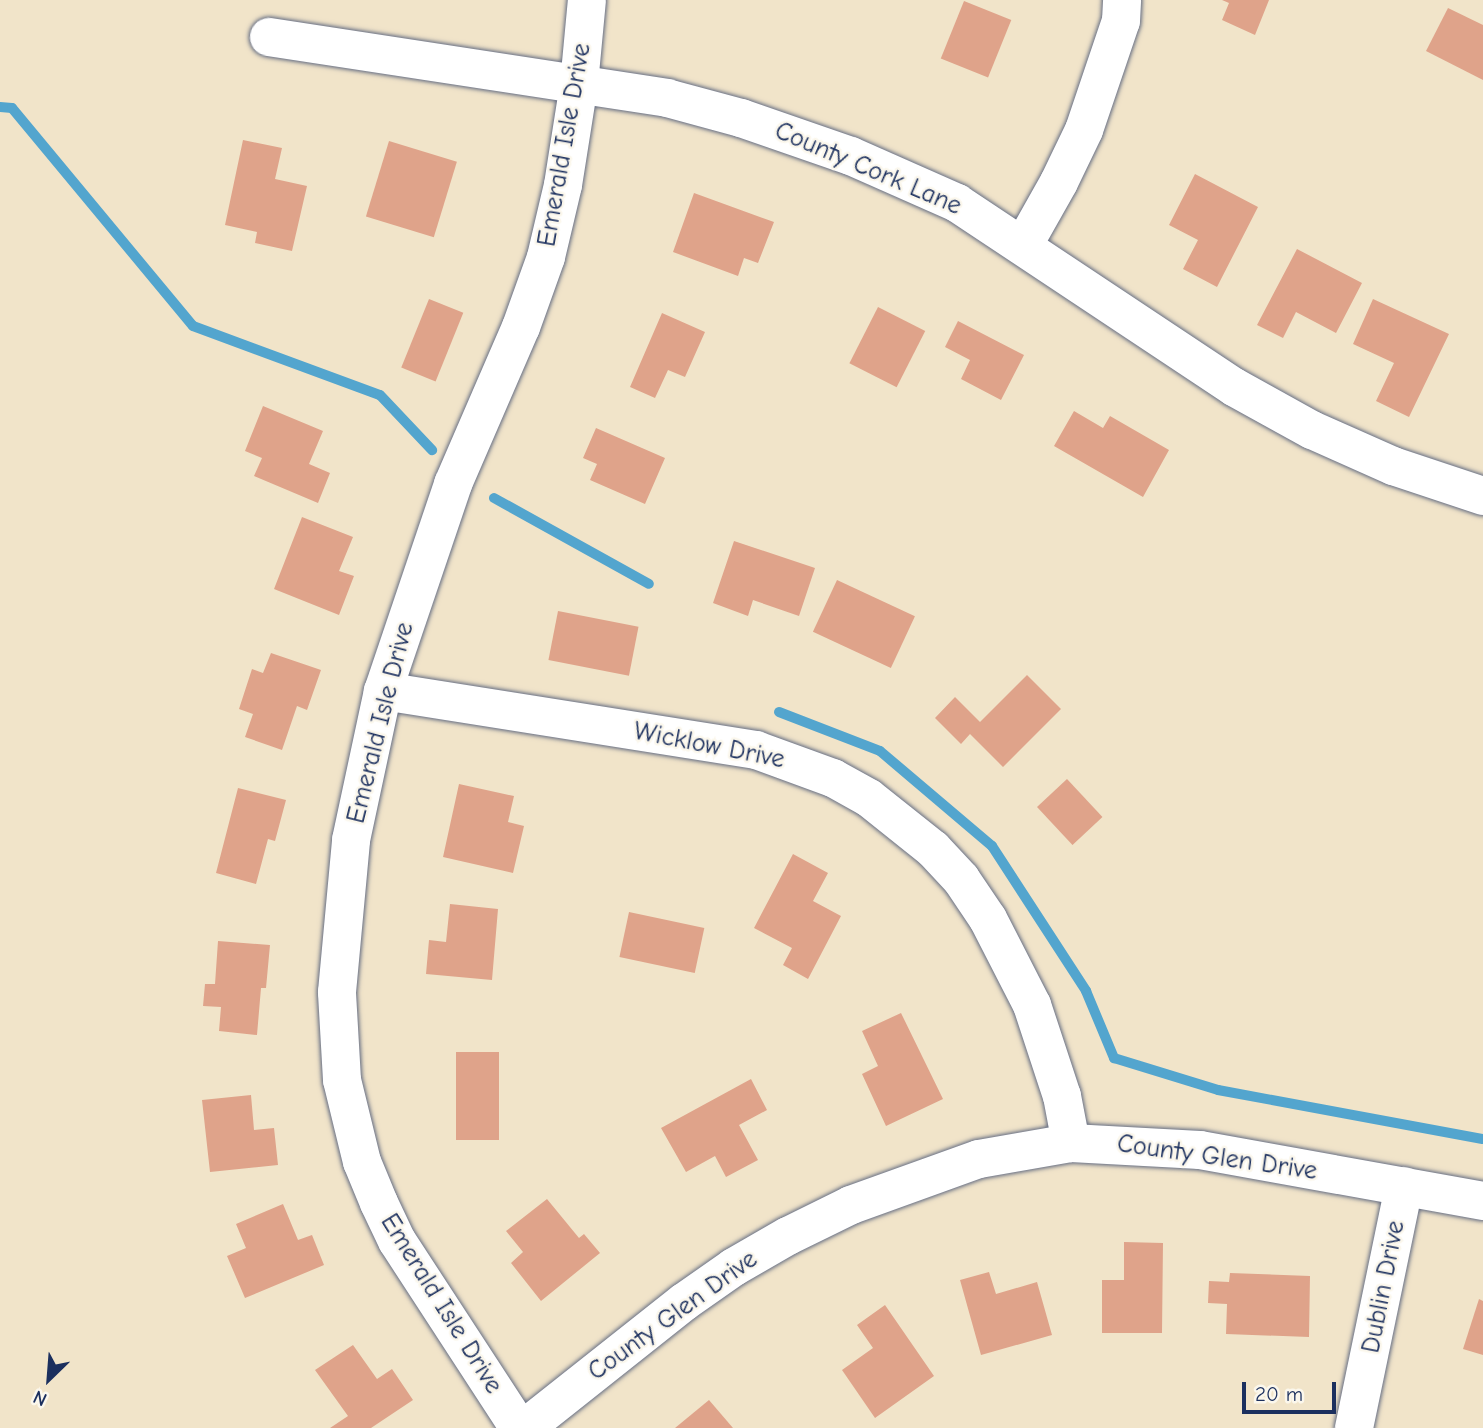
<!DOCTYPE html>
<html>
<head>
<meta charset="utf-8">
<style>
	body { margin:0 }
	#map { position:relative; width:1483px; height:1428px; overflow:hidden; background:#f1e4c9; font-family:"Comic Neue",sans-serif }
	div>[style] { position:absolute }
	.stream>* { height:10px; margin:-5px; padding:0 5px; transform-origin:5px; border-radius:5px; background:#53a5ce }
	.building>* { inset:0; background:#dfa38a; transform-origin:0 0 }
	.roads { filter:drop-shadow(0 0 2px #666e83) drop-shadow(0 0 2px #666e83) }
	.minor>* { height:38px; margin:-19px; padding:0 19px; transform-origin:19px; border-radius:19px; background:#fff }
	span { translate:-50% -50%; white-space:nowrap; text-align:center; line-height:1.15; -webkit-text-stroke:5px #fbf7ec; paint-order:stroke }
	.street-label { font-size:26px; color:#1b2f5e }
	.north { position:absolute; left:14px; top:1344px; width:70px; height:70px; -webkit-text-stroke:5px #fbf7ec; paint-order:stroke; rotate:205deg; font-size:19px; font-weight:700; line-height:28px; text-align:center; color:#1b2f5e }
	.north::after { content:''; display:block; margin:auto; width:24px; height:32px; background:#1b2f5e; clip-path:polygon(50% 0,100% 100%,50% 72%,0 100%) }
	.scale { position:absolute; left:1242px; top:1382px; width:94px; height:32px; box-sizing:border-box; border:4px solid #1b2f5e; border-top:0; padding-left:9px; font-size:21px; line-height:24px; white-space:nowrap; color:#1b2f5e; -webkit-text-stroke:5px #fbf7ec; paint-order:stroke }
</style>
</head>
<body>
<div id="map">
	<div class="stream">
		<i style="left:0;top:107px;width:12px;rotate:5deg"></i>
		<i style="left:12px;top:108px;width:283px;rotate:50.3deg"></i>
		<i style="left:193px;top:326px;width:199px;rotate:20.3deg"></i>
		<i style="left:380px;top:395px;width:76px;rotate:46.6deg"></i>
		<i style="left:494px;top:498px;width:177px;rotate:29deg"></i>
		<i style="left:779px;top:712px;width:108px;rotate:21.1deg"></i>
		<i style="left:880px;top:751px;width:147px;rotate:40.3deg"></i>
		<i style="left:992px;top:846px;width:173px;rotate:57deg"></i>
		<i style="left:1086px;top:991px;width:73px;rotate:67.3deg"></i>
		<i style="left:1114px;top:1058px;width:109px;rotate:17.1deg"></i>
		<i style="left:1218px;top:1090px;width:269px;rotate:10.5deg"></i>
	</div>
	<div class="building">
		<i style="clip-path:polygon(1222px 0,1269px 0,1255px 35px,1222px 20px,1229px 3px)"></i>
		<i style="left:964px;top:1px;width:51px;height:62px;rotate:22deg"></i>
		<i style="clip-path:polygon(1448px 8px,1483px 25px,1483px 80px,1426px 51px)"></i>
		<i style="clip-path:polygon(243px 140px,282px 148px,275px 179px,307px 186px,292px 251px,255px 243px,257px 232px,225px 225px)"></i>
		<i style="left:389px;top:141px;width:71px;height:79px;rotate:17deg"></i>
		<i style="clip-path:polygon(1195px 174px,1258px 207px,1217px 287px,1183px 269px,1198px 240px,1169px 225px)"></i>
		<i style="clip-path:polygon(694px 193px,774px 222px,758px 263px,744px 258px,738px 276px,673px 252px)"></i>
		<i style="clip-path:polygon(1297px 249px,1362px 283px,1336px 333px,1296px 312px,1283px 338px,1257px 325px)"></i>
		<i style="left:429px;top:299px;width:37px;height:74px;rotate:22deg"></i>
		<i style="clip-path:polygon(1373px 299px,1449px 334px,1409px 417px,1376px 401px,1394px 363px,1353px 344px)"></i>
		<i style="left:878px;top:307px;width:53px;height:63px;rotate:27deg"></i>
		<i style="clip-path:polygon(662px 313px,705px 332px,685px 377px,668px 370px,655px 398px,630px 387px)"></i>
		<i style="clip-path:polygon(958px 321px,1024px 355px,1001px 400px,961px 379px,970px 360px,945px 347px)"></i>
		<i style="clip-path:polygon(263px 406px,323px 431px,309px 464px,330px 473px,318px 503px,254px 476px,262px 458px,245px 451px)"></i>
		<i style="clip-path:polygon(1074px 411px,1103px 428px,1110px 416px,1169px 450px,1143px 497px,1054px 446px)"></i>
		<i style="clip-path:polygon(596px 428px,665px 458px,645px 504px,590px 480px,597px 464px,583px 458px)"></i>
		<i style="clip-path:polygon(302px 517px,353px 537px,339px 571px,354px 576px,339px 615px,274px 589px)"></i>
		<i style="clip-path:polygon(734px 541px,815px 568px,799px 616px,753px 600px,748px 616px,713px 603px)"></i>
		<i style="left:837px;top:580px;width:86px;height:57px;rotate:25deg"></i>
		<i style="left:558px;top:611px;width:82px;height:50px;rotate:11deg"></i>
		<i style="clip-path:polygon(271px 653px,321px 670px,307px 710px,297px 706px,282px 750px,245px 737px,253px 714px,239px 709px,252px 669px,263px 673px)"></i>
		<i style="clip-path:polygon(1027px 675px,1061px 709px,1003px 767px,970px 734px,961px 744px,935px 718px,955px 697px,980px 722px)"></i>
		<i style="left:1067px;top:779px;width:52px;height:41px;rotate:47deg"></i>
		<i style="clip-path:polygon(459px 784px,514px 796px,508px 822px,524px 826px,513px 873px,443px 857px)"></i>
		<i style="clip-path:polygon(238px 788px,286px 800px,275px 841px,268px 839px,256px 884px,216px 873px)"></i>
		<i style="clip-path:polygon(793px 854px,828px 873px,813px 901px,841px 916px,808px 979px,783px 965px,792px 948px,754px 928px)"></i>
		<i style="clip-path:polygon(450px 904px,498px 909px,492px 980px,426px 974px,429px 940px,446px 942px)"></i>
		<i style="left:629px;top:912px;width:77px;height:46px;rotate:12deg"></i>
		<i style="clip-path:polygon(218px 941px,270px 945px,266px 988px,261px 988px,257px 1035px,219px 1031px,221px 1007px,203px 1006px,205px 984px,215px 984px)"></i>
		<i style="clip-path:polygon(901px 1013px,943px 1099px,886px 1126px,862px 1074px,878px 1066px,862px 1031px)"></i>
		<i style="left:456px;top:1052px;width:43px;height:88px"></i>
		<i style="clip-path:polygon(751px 1079px,767px 1110px,739px 1125px,758px 1160px,726px 1177px,715px 1156px,686px 1172px,661px 1128px)"></i>
		<i style="clip-path:polygon(251px 1095px,254px 1130px,274px 1128px,278px 1165px,210px 1172px,202px 1100px)"></i>
		<i style="clip-path:polygon(547px 1199px,579px 1238px,584px 1234px,600px 1253px,541px 1301px,511px 1263px,523px 1252px,506px 1231px)"></i>
		<i style="clip-path:polygon(283px 1204px,298px 1240px,312px 1235px,324px 1265px,245px 1298px,227px 1256px,246px 1248px,236px 1224px)"></i>
		<i style="clip-path:polygon(1124px 1242px,1163px 1243px,1162px 1333px,1102px 1333px,1102px 1280px,1124px 1280px)"></i>
		<i style="clip-path:polygon(989px 1272px,996px 1294px,1037px 1282px,1052px 1335px,981px 1355px,960px 1280px)"></i>
		<i style="clip-path:polygon(1230px 1273px,1310px 1276px,1309px 1337px,1226px 1334px,1227px 1304px,1208px 1303px,1209px 1281px,1229px 1282px)"></i>
		<i style="clip-path:polygon(1479px 1299px,1483px 1301px,1483px 1355px,1463px 1349px)"></i>
		<i style="clip-path:polygon(885px 1305px,934px 1376px,875px 1418px,842px 1370px,873px 1348px,857px 1325px)"></i>
		<i style="clip-path:polygon(353px 1345px,377px 1379px,392px 1369px,413px 1400px,371px 1428px,330px 1428px,348px 1416px,315px 1370px)"></i>
		<i style="clip-path:polygon(709px 1400px,733px 1428px,675px 1428px)"></i>
	</div>
	<div class="roads">
		<div class="minor">
			<i style="left:269px;top:37px;width:403px;rotate:8.7deg"></i>
			<i style="left:667px;top:98px;width:77px;rotate:15.1deg"></i>
			<i style="left:741px;top:118px;width:116px;rotate:19.1deg"></i>
			<i style="left:851px;top:156px;width:116px;rotate:23.9deg"></i>
			<i style="left:957px;top:203px;width:333px;rotate:33.6deg"></i>
			<i style="left:1234px;top:387px;width:89px;rotate:28.9deg"></i>
			<i style="left:1312px;top:430px;width:89px;rotate:24deg"></i>
			<i style="left:1393px;top:466px;width:95px;rotate:18.4deg"></i>
			<i style="left:1023px;top:246px;width:73px;rotate:-60.6deg"></i>
			<i style="left:1059px;top:182px;width:58px;rotate:-64.3deg"></i>
			<i style="left:1084px;top:130px;width:115px;rotate:-71.3deg"></i>
			<i style="left:1121px;top:21px;width:21px;rotate:-87deg"></i>
			<i style="left:383px;top:691px;width:378px;rotate:9deg"></i>
			<i style="left:756px;top:750px;width:82px;rotate:20deg"></i>
			<i style="left:833px;top:778px;width:41px;rotate:29.1deg"></i>
			<i style="left:869px;top:798px;width:82px;rotate:38.6deg"></i>
			<i style="left:933px;top:849px;width:41px;rotate:47deg"></i>
			<i style="left:961px;top:879px;width:48px;rotate:56deg"></i>
			<i style="left:988px;top:919px;width:97px;rotate:62.9deg"></i>
			<i style="left:1032px;top:1005px;width:96px;rotate:71.8deg"></i>
			<i style="left:1062px;top:1096px;width:48px;rotate:79.2deg"></i>
			<i style="left:519px;top:1428px;width:223px;rotate:-123.1deg"></i>
			<i style="left:397px;top:1241px;width:42px;rotate:-115.3deg"></i>
			<i style="left:379px;top:1203px;width:44px;rotate:-112.5deg"></i>
			<i style="left:362px;top:1162px;width:84px;rotate:-103.7deg"></i>
			<i style="left:342px;top:1080px;width:88px;rotate:-93.3deg"></i>
			<i style="left:337px;top:992px;width:153px;rotate:-84.7deg"></i>
			<i style="left:351px;top:840px;width:152px;rotate:-77.9deg"></i>
			<i style="left:383px;top:691px;width:219px;rotate:-71.3deg"></i>
			<i style="left:453px;top:484px;width:171px;rotate:-66.6deg"></i>
			<i style="left:521px;top:327px;width:74px;rotate:-70.3deg"></i>
			<i style="left:546px;top:257px;width:74px;rotate:-76.7deg"></i>
			<i style="left:563px;top:185px;width:102px;rotate:-81deg"></i>
			<i style="left:579px;top:84px;width:84px;rotate:-84.6deg"></i>
			<i style="left:525px;top:1428px;width:203px;rotate:-38.4deg"></i>
			<i style="left:684px;top:1302px;width:61px;rotate:-35deg"></i>
			<i style="left:734px;top:1267px;width:62px;rotate:-29.9deg"></i>
			<i style="left:788px;top:1236px;width:70px;rotate:-26.2deg"></i>
			<i style="left:851px;top:1205px;width:136px;rotate:-19.8deg"></i>
			<i style="left:979px;top:1159px;width:93px;rotate:-9.9deg"></i>
			<i style="left:1071px;top:1143px;width:129px;rotate:3.1deg"></i>
			<i style="left:1200px;top:1150px;width:288px;rotate:10.2deg"></i>
			<i style="left:1354px;top:1428px;width:247px;rotate:-78.3deg"></i>
		</div>
	</div>
	<div class="street-label">
		<span style="left:565px;top:145px;rotate:-80deg">Emerald Isle Drive</span>
		<span style="left:868px;top:169px;rotate:23deg">County Cork Lane</span>
		<span style="left:381px;top:723px;rotate:-76deg">Emerald Isle Drive</span>
		<span style="left:709px;top:746px;rotate:11deg">Wicklow Drive</span>
		<span style="left:1217px;top:1158px;rotate:8deg">County Glen Drive</span>
		<span style="left:1384px;top:1287px;rotate:-79deg">Dublin Drive</span>
		<span style="left:441px;top:1304px;rotate:58deg">Emerald Isle Drive</span>
		<span style="left:673px;top:1316px;rotate:-36deg">County Glen Drive</span>
	</div>
	<div class="north">N</div>
	<div class="scale">20 m</div>
</div>
</body>
</html>
